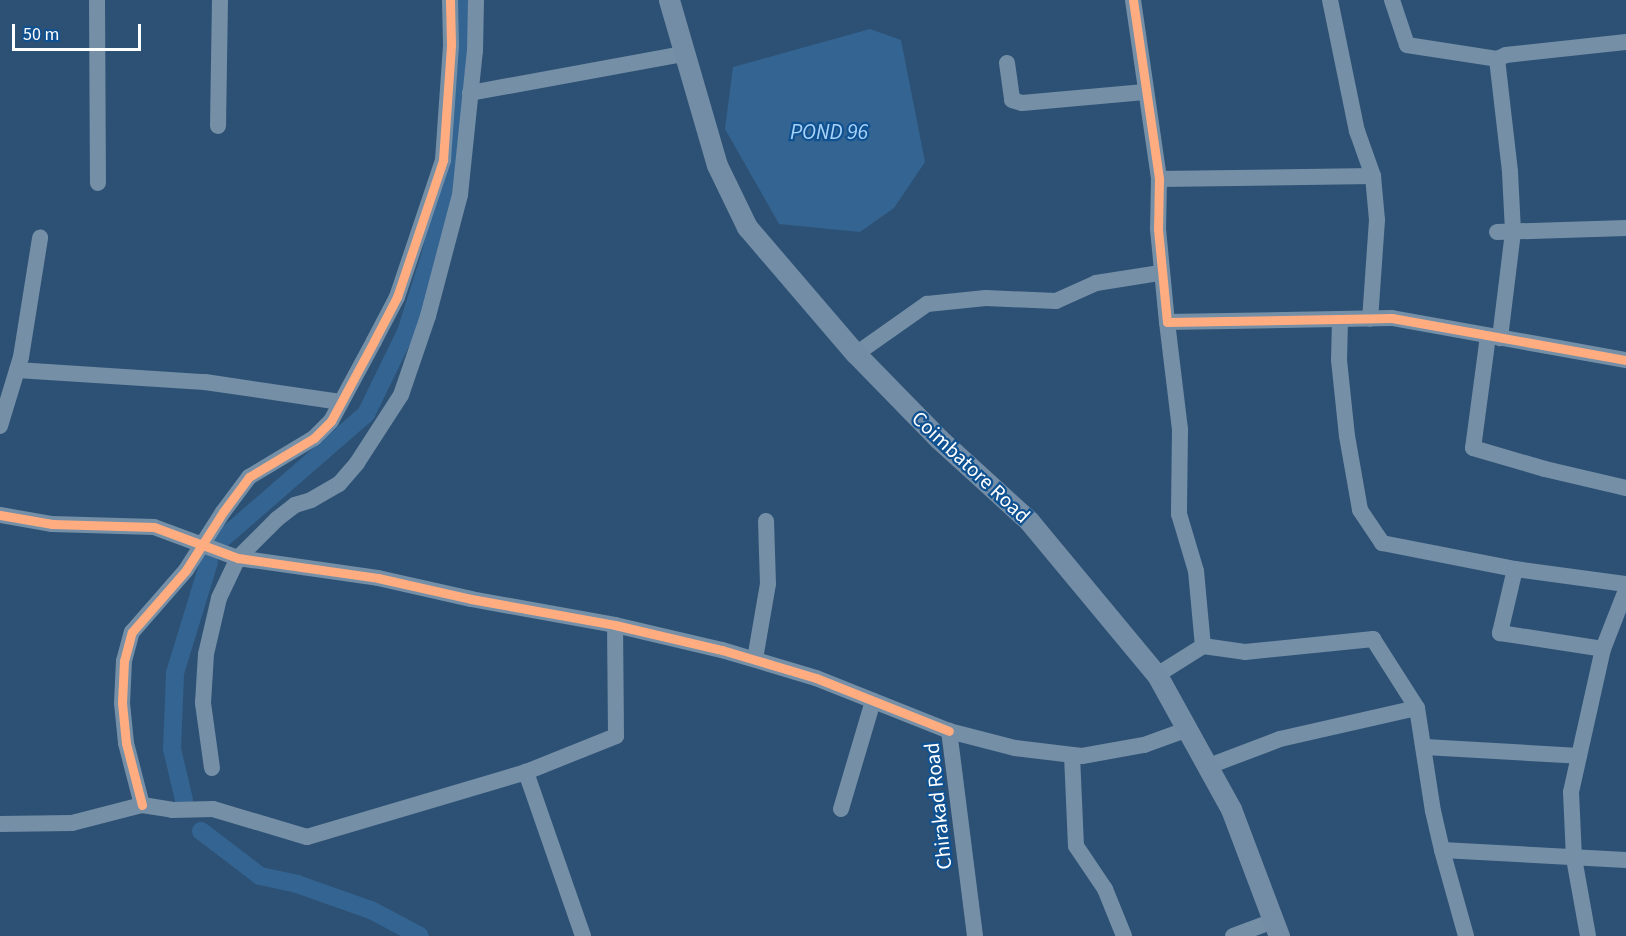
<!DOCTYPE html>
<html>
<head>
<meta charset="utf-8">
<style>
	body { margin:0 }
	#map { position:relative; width:1626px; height:936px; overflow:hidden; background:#2d5174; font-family:"Source Sans 3",sans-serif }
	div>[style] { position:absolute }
	.water>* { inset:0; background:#346491 }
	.canal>* { height:18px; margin:-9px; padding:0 9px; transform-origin:9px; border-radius:9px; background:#346491 }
	.minor>* { height:16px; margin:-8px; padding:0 8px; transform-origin:8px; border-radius:8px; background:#758fa7 }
	.major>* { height:21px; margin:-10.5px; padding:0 10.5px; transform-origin:10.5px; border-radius:10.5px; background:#748da6 }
	.cycleway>* { height:9px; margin:-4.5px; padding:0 4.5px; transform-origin:4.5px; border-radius:4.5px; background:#ffac80 }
	span { translate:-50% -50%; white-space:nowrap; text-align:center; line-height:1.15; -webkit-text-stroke:4.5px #105291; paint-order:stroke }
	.street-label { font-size:21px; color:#fff }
	.water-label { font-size:22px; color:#a7d3fa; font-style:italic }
	.scale { position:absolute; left:12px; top:24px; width:129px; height:27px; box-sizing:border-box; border:3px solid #fff; border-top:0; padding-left:8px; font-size:18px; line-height:21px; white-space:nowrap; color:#fff; -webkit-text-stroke:4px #105291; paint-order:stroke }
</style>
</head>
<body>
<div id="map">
	<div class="water">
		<i style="clip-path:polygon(870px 29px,901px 40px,925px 162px,894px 208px,860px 232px,779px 224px,725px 129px,733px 67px)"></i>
	</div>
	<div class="canal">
		<i style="left:221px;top:540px;width:192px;rotate:-41deg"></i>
		<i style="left:366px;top:414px;width:91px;rotate:-64deg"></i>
		<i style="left:406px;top:332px;width:83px;rotate:-72.4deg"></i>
		<i style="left:431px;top:253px;width:106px;rotate:-78.1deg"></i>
		<i style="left:453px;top:149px;width:149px;rotate:-86.9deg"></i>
		<i style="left:184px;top:800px;width:52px;rotate:-103.2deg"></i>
		<i style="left:172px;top:749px;width:76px;rotate:-87.7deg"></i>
		<i style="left:175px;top:673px;width:116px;rotate:-73deg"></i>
		<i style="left:201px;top:831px;width:74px;rotate:37.3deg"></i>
		<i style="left:260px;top:876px;width:38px;rotate:12deg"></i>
		<i style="left:297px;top:884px;width:78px;rotate:19.4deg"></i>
		<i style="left:371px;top:910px;width:55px;rotate:28deg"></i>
	</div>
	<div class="minor">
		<i style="left:97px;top:0;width:183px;rotate:89.7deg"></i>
		<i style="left:1133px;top:0;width:181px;rotate:81.7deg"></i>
		<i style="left:1159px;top:179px;width:50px;rotate:91.1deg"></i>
		<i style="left:1158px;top:229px;width:93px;rotate:84.5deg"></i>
		<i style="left:1167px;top:322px;width:225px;rotate:-1deg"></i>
		<i style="left:1392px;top:318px;width:238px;rotate:10.2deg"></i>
		<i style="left:1330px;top:0;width:134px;rotate:78.4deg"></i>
		<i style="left:1357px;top:131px;width:48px;rotate:70.4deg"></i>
		<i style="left:1373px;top:176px;width:44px;rotate:84.8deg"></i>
		<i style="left:1377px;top:220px;width:99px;rotate:94deg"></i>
		<i style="left:1392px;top:0;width:47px;rotate:71.6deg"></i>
		<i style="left:1407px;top:45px;width:91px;rotate:8.8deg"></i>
		<i style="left:1497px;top:59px;width:10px;rotate:-24deg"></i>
		<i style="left:1506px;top:55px;width:121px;rotate:-6.2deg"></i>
		<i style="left:1497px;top:59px;width:114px;rotate:83.4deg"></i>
		<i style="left:1510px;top:172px;width:60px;rotate:87.1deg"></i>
		<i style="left:1513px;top:232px;width:107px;rotate:97deg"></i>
		<i style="left:1007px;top:63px;width:37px;rotate:82deg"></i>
		<i style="left:1012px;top:100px;width:10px;rotate:17deg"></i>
		<i style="left:1022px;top:103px;width:123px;rotate:-5.1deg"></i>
		<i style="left:470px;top:93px;width:217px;rotate:-10.4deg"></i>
		<i style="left:218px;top:126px;width:126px;rotate:-89.1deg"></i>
		<i style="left:1159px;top:179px;width:214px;rotate:-0.8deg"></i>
		<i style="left:1497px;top:232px;width:129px;rotate:-1.8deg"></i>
		<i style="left:1340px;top:320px;width:40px;rotate:91.4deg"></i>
		<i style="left:1339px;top:360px;width:76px;rotate:84deg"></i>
		<i style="left:1347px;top:436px;width:75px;rotate:80deg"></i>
		<i style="left:1360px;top:510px;width:40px;rotate:56deg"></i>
		<i style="left:1382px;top:543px;width:136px;rotate:11.1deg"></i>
		<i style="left:1515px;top:569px;width:66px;rotate:103.2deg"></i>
		<i style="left:1500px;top:633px;width:104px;rotate:8.8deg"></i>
		<i style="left:1167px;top:322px;width:108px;rotate:83.1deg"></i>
		<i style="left:1180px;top:429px;width:85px;rotate:90.7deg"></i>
		<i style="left:1179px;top:514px;width:59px;rotate:73.4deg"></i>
		<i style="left:1196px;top:571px;width:75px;rotate:84.7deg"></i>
		<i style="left:1203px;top:646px;width:42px;rotate:8.1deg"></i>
		<i style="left:1245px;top:652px;width:129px;rotate:-5.8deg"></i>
		<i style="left:1373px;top:639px;width:82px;rotate:57.5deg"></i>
		<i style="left:1417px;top:708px;width:104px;rotate:81.2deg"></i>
		<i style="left:1433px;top:811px;width:40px;rotate:77deg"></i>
		<i style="left:1488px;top:336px;width:113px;rotate:97.6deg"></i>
		<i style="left:1473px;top:448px;width:75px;rotate:16.3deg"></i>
		<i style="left:1545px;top:469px;width:83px;rotate:13.2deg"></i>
		<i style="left:856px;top:354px;width:87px;rotate:-35.2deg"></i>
		<i style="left:927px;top:304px;width:59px;rotate:-5.8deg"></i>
		<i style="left:986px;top:298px;width:70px;rotate:2.5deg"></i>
		<i style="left:1056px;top:301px;width:44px;rotate:-24.2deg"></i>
		<i style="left:1096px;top:283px;width:65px;rotate:-8.9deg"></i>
		<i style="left:17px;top:370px;width:188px;rotate:3.7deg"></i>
		<i style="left:205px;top:382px;width:137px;rotate:8.4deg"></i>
		<i style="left:0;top:426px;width:72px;rotate:-73.1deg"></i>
		<i style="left:21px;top:357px;width:121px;rotate:-80.9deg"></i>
		<i style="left:0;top:515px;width:53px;rotate:9.8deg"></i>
		<i style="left:52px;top:524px;width:102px;rotate:1.7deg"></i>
		<i style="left:154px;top:527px;width:90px;rotate:20.3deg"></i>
		<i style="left:238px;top:558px;width:141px;rotate:8.1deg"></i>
		<i style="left:378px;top:578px;width:95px;rotate:12.7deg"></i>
		<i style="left:471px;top:599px;width:146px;rotate:10.2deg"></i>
		<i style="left:615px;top:625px;width:110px;rotate:13.2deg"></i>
		<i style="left:722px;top:650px;width:98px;rotate:16.6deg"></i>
		<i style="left:816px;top:678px;width:143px;rotate:21.7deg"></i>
		<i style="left:1515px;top:569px;width:112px;rotate:7.7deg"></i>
		<i style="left:755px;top:659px;width:76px;rotate:-80.2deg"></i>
		<i style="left:768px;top:584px;width:63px;rotate:-91.8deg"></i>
		<i style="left:1157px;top:675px;width:54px;rotate:-32.2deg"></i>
		<i style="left:1425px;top:747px;width:154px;rotate:3.3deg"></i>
		<i style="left:1072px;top:755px;width:91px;rotate:87.5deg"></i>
		<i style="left:1076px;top:846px;width:52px;rotate:56deg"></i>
		<i style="left:1105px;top:889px;width:51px;rotate:68deg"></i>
		<i style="left:1209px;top:766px;width:76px;rotate:-20.8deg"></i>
		<i style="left:1280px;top:739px;width:140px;rotate:-12.8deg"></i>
		<i style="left:212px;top:768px;width:66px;rotate:-97.9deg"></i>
		<i style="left:203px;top:703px;width:49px;rotate:-86.5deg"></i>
		<i style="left:206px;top:654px;width:57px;rotate:-76.9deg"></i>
		<i style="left:219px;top:598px;width:44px;rotate:-64.6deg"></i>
		<i style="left:238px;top:558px;width:55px;rotate:-45deg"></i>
		<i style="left:277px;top:519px;width:23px;rotate:-38deg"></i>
		<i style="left:295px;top:505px;width:17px;rotate:-17deg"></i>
		<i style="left:311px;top:500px;width:32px;rotate:-30deg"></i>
		<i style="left:339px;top:484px;width:28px;rotate:-49deg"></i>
		<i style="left:357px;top:463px;width:81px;rotate:-57.1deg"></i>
		<i style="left:401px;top:395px;width:83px;rotate:-71.1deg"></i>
		<i style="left:428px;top:316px;width:125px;rotate:-75.2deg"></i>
		<i style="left:460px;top:195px;width:145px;rotate:-84.1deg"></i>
		<i style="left:475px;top:51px;width:51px;rotate:-88.9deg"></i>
		<i style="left:142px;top:805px;width:64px;rotate:-104.5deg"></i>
		<i style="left:126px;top:743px;width:40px;rotate:-95.7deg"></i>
		<i style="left:122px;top:703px;width:42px;rotate:-87.3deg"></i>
		<i style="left:124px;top:661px;width:30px;rotate:-75deg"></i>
		<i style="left:132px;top:632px;width:82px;rotate:-48.9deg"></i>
		<i style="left:186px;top:570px;width:69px;rotate:-57.5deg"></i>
		<i style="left:223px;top:512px;width:44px;rotate:-53.4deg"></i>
		<i style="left:249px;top:477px;width:76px;rotate:-31deg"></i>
		<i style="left:314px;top:438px;width:24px;rotate:-45deg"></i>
		<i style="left:331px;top:421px;width:91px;rotate:-61.7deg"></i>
		<i style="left:374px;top:341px;width:50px;rotate:-62.4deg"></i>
		<i style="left:397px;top:297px;width:145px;rotate:-71.4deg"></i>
		<i style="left:443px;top:160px;width:115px;rotate:-86deg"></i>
		<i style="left:451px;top:45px;width:45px;rotate:-91.3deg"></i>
		<i style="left:841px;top:809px;width:113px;rotate:-73.5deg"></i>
		<i style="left:0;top:824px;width:72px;rotate:-0.8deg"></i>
		<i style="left:72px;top:823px;width:72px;rotate:-14.4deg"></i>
		<i style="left:142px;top:805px;width:30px;rotate:9deg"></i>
		<i style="left:172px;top:810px;width:41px;rotate:-1.4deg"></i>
		<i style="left:213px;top:809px;width:98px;rotate:16.6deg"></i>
		<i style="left:307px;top:837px;width:228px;rotate:-16.5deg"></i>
		<i style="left:583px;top:936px;width:174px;rotate:-109.2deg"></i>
		<i style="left:526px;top:772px;width:97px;rotate:-21.8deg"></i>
		<i style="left:616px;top:736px;width:111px;rotate:-90.5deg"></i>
		<i style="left:975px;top:936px;width:207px;rotate:-97.2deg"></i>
		<i style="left:949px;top:731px;width:68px;rotate:14.4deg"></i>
		<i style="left:1015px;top:748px;width:67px;rotate:6.8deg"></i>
		<i style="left:1082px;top:756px;width:63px;rotate:-10.1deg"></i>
		<i style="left:1144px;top:745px;width:47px;rotate:-20deg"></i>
		<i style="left:1233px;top:936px;width:43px;rotate:-20.6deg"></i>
		<i style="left:1466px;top:936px;width:89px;rotate:-105.6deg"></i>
		<i style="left:1442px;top:850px;width:184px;rotate:3.1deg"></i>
		<i style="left:1588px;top:936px;width:79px;rotate:-100.2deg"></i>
		<i style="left:1574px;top:858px;width:66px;rotate:-92.6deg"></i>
		<i style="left:1571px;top:792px;width:147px;rotate:-77.4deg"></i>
		<i style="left:1603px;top:649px;width:63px;rotate:-68.7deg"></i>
	</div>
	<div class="major">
		<i style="left:669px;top:0;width:172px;rotate:73.8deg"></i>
		<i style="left:717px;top:165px;width:69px;rotate:64.2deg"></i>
		<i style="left:747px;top:227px;width:167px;rotate:49.4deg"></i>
		<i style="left:856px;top:354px;width:119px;rotate:45.7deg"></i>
		<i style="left:939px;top:439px;width:122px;rotate:42.3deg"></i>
		<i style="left:1029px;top:521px;width:200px;rotate:50.3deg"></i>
		<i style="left:1157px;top:675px;width:153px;rotate:61.1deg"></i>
		<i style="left:1231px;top:809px;width:136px;rotate:69.3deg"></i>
	</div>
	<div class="cycleway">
		<i style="left:1133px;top:0;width:181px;rotate:81.7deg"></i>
		<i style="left:1159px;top:179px;width:50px;rotate:91.1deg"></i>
		<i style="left:1158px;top:229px;width:93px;rotate:84.5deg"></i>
		<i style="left:1167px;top:322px;width:225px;rotate:-1deg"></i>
		<i style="left:1392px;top:318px;width:238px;rotate:10.2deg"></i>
		<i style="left:0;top:515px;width:53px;rotate:9.8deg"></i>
		<i style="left:52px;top:524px;width:102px;rotate:1.7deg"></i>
		<i style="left:154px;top:527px;width:90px;rotate:20.3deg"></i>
		<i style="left:238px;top:558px;width:141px;rotate:8.1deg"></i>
		<i style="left:378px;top:578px;width:95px;rotate:12.7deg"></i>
		<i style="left:471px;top:599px;width:146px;rotate:10.2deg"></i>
		<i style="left:615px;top:625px;width:110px;rotate:13.2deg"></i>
		<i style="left:722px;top:650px;width:98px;rotate:16.6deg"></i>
		<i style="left:816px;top:678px;width:143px;rotate:21.7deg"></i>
		<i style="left:142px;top:805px;width:64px;rotate:-104.5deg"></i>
		<i style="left:126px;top:743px;width:40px;rotate:-95.7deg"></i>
		<i style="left:122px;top:703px;width:42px;rotate:-87.3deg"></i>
		<i style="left:124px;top:661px;width:30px;rotate:-75deg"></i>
		<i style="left:132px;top:632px;width:82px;rotate:-48.9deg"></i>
		<i style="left:186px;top:570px;width:69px;rotate:-57.5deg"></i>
		<i style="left:223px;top:512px;width:44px;rotate:-53.4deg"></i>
		<i style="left:249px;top:477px;width:76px;rotate:-31deg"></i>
		<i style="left:314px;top:438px;width:24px;rotate:-45deg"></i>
		<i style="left:331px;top:421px;width:91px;rotate:-61.7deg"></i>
		<i style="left:374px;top:341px;width:50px;rotate:-62.4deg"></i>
		<i style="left:397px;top:297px;width:145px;rotate:-71.4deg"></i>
		<i style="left:443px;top:160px;width:115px;rotate:-86deg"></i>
		<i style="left:451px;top:45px;width:45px;rotate:-91.3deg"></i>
	</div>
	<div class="street-label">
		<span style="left:971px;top:467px;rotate:43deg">Coimbatore Road</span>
		<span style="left:938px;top:806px;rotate:-96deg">Chirakad Road</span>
	</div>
	<div class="water-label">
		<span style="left:829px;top:133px">POND 96</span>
	</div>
	<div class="scale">50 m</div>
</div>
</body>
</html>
